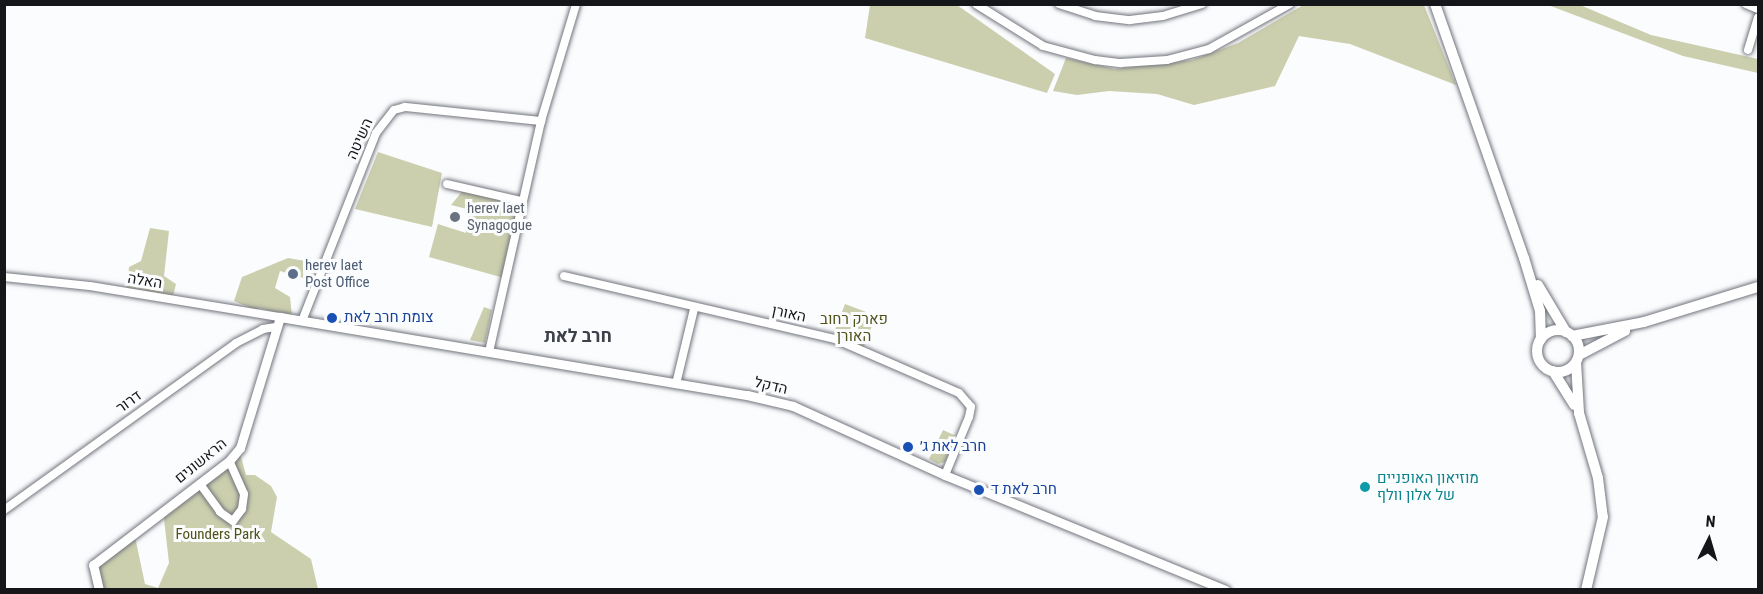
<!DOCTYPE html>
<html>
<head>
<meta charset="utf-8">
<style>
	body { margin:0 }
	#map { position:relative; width:1763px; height:594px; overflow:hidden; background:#fbfcfe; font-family:"Roboto Condensed",Heebo,sans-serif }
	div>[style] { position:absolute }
	.green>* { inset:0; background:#cccfae; transform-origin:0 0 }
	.roads { filter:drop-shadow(0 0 2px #72757d) drop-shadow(0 0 2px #72757d) }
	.minor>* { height:8px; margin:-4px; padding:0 4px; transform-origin:4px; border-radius:4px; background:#fff }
	.tertiary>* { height:9px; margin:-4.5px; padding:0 4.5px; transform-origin:4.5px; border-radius:4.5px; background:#fff }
	.secondary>* { height:10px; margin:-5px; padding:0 5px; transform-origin:5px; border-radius:5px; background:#fff }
	.secondary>.ring { margin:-5px; padding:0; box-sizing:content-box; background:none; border:10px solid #fff; border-radius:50% }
	.dots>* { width:16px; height:16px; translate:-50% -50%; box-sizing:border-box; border:3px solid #fbfcfe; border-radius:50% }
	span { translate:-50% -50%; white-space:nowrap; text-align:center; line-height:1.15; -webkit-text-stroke:6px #fbfcfe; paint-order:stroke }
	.street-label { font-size:15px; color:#151619 }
	.worship-label { font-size:15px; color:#5b616d }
	.left { translate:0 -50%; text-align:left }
	.service-label { font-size:15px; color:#4e5e75 }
	.transit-label { font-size:15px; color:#164399 }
	.park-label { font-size:15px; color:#505217 }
	.culture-label { font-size:15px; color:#0d838f }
	.quarter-label { font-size:18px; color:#3e4149; font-weight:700 }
	.frame { position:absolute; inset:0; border:6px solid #151619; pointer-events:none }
	.north { position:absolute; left:1679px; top:510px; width:60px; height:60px; -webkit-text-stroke:4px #fbfcfe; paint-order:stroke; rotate:5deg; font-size:16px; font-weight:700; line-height:24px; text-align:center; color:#151619 }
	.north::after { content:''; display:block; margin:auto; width:21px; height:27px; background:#151619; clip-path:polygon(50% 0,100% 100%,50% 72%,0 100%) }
</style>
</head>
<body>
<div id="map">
	<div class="green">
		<i style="clip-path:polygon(1305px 4px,1424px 5px,1456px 85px,1350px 44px,1299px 36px,1275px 86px,1194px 105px,1157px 94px,1109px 91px,1077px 95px,1053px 91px,1066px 58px,1115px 69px,1192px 60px,1238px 43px)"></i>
		<i style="clip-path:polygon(870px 5px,957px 5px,1055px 74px,1047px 93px,865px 38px)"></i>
		<i style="clip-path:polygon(1548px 5px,1580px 5px,1651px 35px,1758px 59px,1758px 73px,1683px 56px)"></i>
		<i style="clip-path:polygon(378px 152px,442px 173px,432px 227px,355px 209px)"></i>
		<i style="clip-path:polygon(465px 188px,521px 201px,504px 278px,429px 257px,438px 224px,466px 233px,471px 210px,451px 205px)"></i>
		<i style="clip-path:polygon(150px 228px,169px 231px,164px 276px,176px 284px,173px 296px,127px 288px,129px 267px,141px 261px)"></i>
		<i style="clip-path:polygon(288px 258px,317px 263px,310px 280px,280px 271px,275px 288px,290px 297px,292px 317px,259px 308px,257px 311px,234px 301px,242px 277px)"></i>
		<i style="left:845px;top:304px;width:33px;height:36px;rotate:21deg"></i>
		<i style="clip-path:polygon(484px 307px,492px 310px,485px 343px,470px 340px)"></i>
		<i style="clip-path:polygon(943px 430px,956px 436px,945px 462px,938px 464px,929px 459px)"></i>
		<i style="clip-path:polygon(239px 450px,246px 475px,255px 475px,271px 486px,277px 497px,271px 532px,311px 559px,318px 589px,100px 589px,93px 565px,134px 532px,145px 584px,158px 588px,169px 563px,163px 510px)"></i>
	</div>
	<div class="roads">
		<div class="minor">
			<i style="left:976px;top:4px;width:79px;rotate:32.1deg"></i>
			<i style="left:1043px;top:46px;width:54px;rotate:15.1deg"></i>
			<i style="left:1095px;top:60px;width:26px;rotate:7deg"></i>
			<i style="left:1121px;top:63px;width:46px;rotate:-3.7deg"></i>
			<i style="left:1167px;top:60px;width:43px;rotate:-14.7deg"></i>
			<i style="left:1209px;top:49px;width:93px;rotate:-29.1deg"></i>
			<i style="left:1059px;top:4px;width:38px;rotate:18deg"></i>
			<i style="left:1095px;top:16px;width:35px;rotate:7deg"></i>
			<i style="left:1130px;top:20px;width:33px;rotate:-7deg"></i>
			<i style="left:1163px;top:16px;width:41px;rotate:-17.1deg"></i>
			<i style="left:1746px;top:4px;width:13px;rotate:23deg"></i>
			<i style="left:1748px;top:50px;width:34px;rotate:-73deg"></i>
			<i style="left:447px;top:184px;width:76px;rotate:12.9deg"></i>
			<i style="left:564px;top:276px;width:278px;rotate:13.1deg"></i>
			<i style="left:835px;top:339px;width:135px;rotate:23.5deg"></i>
			<i style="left:959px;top:393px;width:18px;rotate:49deg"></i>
			<i style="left:971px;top:407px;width:10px;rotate:101deg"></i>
			<i style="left:969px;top:417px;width:63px;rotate:112.5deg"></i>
			<i style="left:4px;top:277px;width:86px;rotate:6deg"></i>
			<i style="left:90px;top:286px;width:193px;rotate:9.3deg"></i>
			<i style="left:302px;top:321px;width:202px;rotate:-68.5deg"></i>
			<i style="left:376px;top:133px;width:29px;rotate:-52deg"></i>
			<i style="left:394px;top:110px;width:11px;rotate:-15deg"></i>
			<i style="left:405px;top:107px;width:137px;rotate:5.9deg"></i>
			<i style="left:489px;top:352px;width:237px;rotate:-77.3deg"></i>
			<i style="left:541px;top:121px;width:122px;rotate:-73.3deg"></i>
			<i style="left:676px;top:384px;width:77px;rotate:-76.5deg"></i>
			<i style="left:200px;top:484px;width:34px;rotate:54deg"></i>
			<i style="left:220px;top:512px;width:16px;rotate:35deg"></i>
			<i style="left:233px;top:521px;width:15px;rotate:-53deg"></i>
			<i style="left:242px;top:509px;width:15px;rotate:-82deg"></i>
			<i style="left:244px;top:494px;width:36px;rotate:-114deg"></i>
			<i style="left:4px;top:510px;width:286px;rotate:-35.7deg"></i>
			<i style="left:236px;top:343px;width:30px;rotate:-27deg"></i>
			<i style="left:263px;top:329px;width:13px;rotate:-9deg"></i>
		</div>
		<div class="tertiary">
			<i style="left:99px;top:590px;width:26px;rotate:-103deg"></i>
			<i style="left:93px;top:565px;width:171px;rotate:-37.4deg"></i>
			<i style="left:229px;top:461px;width:17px;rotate:-50deg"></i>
			<i style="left:240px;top:448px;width:137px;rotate:-73deg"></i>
			<i style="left:280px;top:317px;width:473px;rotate:9.5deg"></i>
			<i style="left:747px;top:395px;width:47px;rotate:13.4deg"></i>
			<i style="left:793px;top:406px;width:167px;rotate:24.4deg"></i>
			<i style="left:945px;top:475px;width:303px;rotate:22.3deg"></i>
		</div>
		<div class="secondary">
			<i style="left:1435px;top:4px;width:269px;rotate:70.7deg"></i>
			<i style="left:1524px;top:258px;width:55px;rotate:73.2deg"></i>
			<i style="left:1540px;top:311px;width:28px;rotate:88deg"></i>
			<i style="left:1538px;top:285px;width:55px;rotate:59.2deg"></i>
			<i class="ring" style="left:1537px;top:330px;width:32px;height:32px"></i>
			<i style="left:1572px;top:336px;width:73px;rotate:-11deg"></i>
			<i style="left:1644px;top:322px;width:119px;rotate:-17.1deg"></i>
			<i style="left:1579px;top:355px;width:52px;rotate:-27.6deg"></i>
			<i style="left:1576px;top:362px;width:51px;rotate:86.6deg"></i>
			<i style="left:1579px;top:413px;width:68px;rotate:73.7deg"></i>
			<i style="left:1598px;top:478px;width:39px;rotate:83deg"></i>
			<i style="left:1603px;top:517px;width:75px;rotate:103.1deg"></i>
			<i style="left:1553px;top:371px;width:40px;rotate:58deg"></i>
		</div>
	</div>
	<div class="dots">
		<i style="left:455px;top:217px;background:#6b7280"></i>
		<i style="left:293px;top:274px;background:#5c6f8a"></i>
		<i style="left:332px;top:318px;background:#1a4fb4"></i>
		<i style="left:908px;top:447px;background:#1a4fb4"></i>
		<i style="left:1365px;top:487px;background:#0f9aa8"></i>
		<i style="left:979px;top:490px;background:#1a4fb4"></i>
	</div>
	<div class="street-label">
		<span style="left:360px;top:139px;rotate:-66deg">השיטה</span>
		<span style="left:145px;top:281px;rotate:9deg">האלה</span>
		<span style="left:789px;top:314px;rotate:12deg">האורן</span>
		<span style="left:771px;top:386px;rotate:13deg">הדקל</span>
		<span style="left:129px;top:402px;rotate:-36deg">דרור</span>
		<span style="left:201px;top:461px;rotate:-39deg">הראשונים</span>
	</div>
	<div class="worship-label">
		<span class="left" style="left:467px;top:217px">herev laet<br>Synagogue</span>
	</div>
	<div class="service-label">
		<span class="left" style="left:305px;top:274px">herev laet<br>Post Office</span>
	</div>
	<div class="transit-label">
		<span class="left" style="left:344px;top:318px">צומת חרב לאת</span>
		<span class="left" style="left:920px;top:447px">חרב לאת ג׳</span>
		<span class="left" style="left:991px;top:490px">חרב לאת ד</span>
	</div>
	<div class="park-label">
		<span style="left:854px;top:328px">פארק רחוב<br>האורן</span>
		<span style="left:218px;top:535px">Founders Park</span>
	</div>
	<div class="culture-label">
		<span class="left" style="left:1377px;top:487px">מוזיאון האופניים<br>של אלון וולף</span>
	</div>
	<div class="quarter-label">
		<span style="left:578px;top:336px">חרב לאת</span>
	</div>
	<div class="frame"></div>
	<div class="north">N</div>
</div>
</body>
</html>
